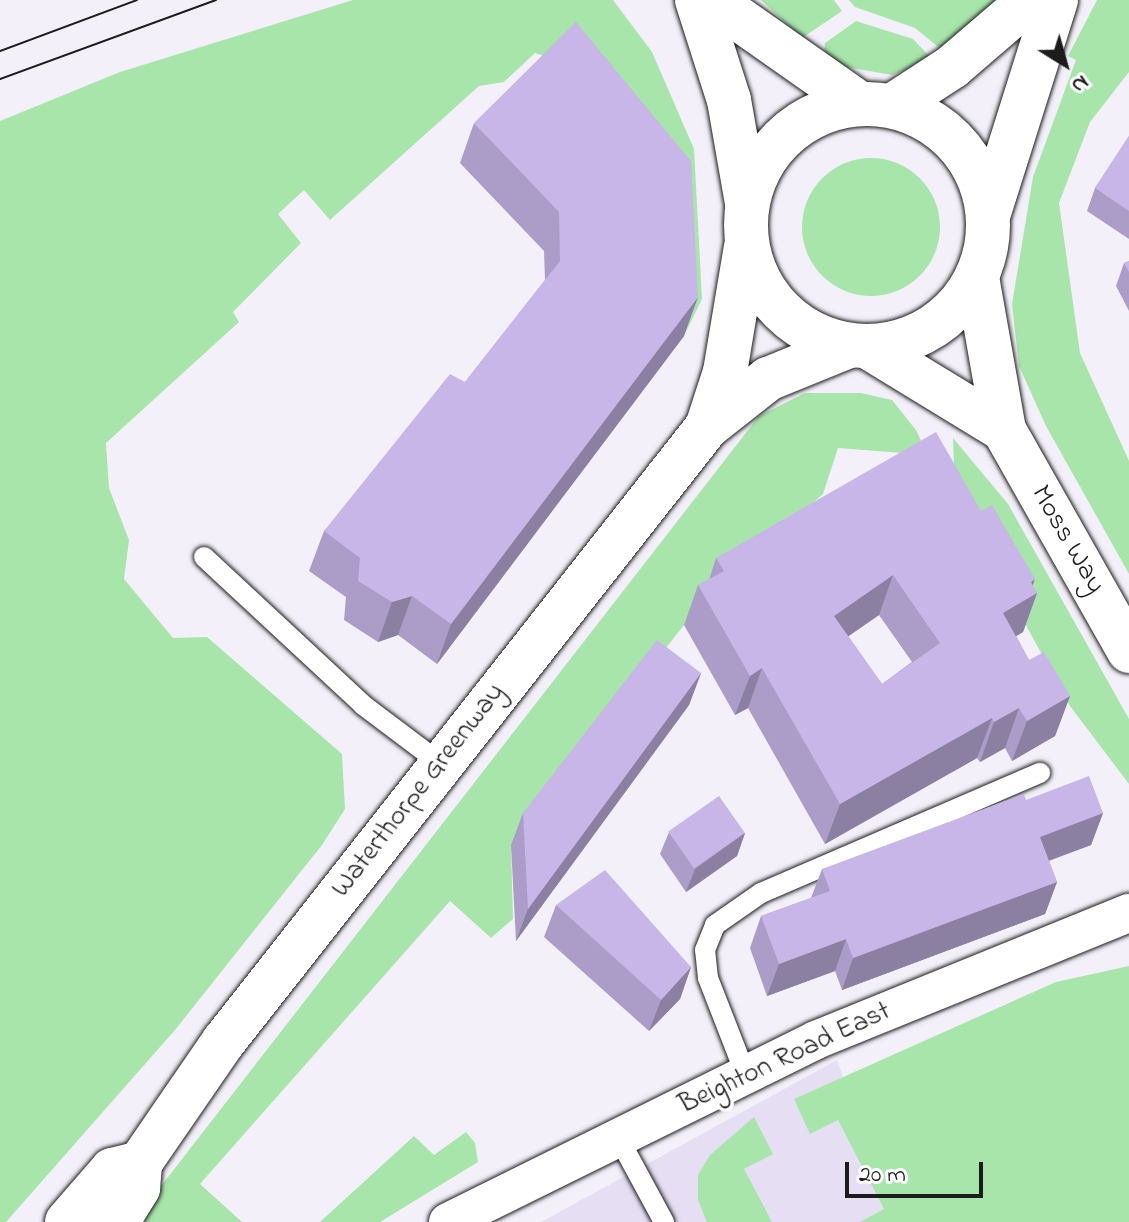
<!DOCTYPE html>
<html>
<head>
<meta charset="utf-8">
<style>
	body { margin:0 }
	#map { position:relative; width:1129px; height:1222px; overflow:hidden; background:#f4f0fa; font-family:"Indie Flower",sans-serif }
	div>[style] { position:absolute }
	.built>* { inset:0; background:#e6dff4 }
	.green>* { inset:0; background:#a8e5ab }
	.round { border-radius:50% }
	.roads { filter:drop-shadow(0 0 2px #1c1c1c) drop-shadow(0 0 2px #1c1c1c) }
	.service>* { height:20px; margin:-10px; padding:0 10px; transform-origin:10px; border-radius:10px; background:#fff }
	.minor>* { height:38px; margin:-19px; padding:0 19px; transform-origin:19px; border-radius:19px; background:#fff }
	.tertiary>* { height:44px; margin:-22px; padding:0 22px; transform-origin:22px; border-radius:22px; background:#fff }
	.tertiary>.ring { margin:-22px; padding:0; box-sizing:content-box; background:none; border:44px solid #fff; border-radius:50% }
	.tram>* { height:2px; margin:-1px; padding:0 1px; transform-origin:1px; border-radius:1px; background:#1c1c1c }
	.wall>* { inset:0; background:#ab9dc7 }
	.shaded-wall>* { inset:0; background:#8b7fa2 }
	.building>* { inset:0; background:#c7b6e7; transform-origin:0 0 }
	span { translate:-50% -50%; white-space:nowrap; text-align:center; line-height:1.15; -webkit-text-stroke:7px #fff; paint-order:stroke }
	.street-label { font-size:28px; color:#1c1c1c }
	.north { position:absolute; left:1025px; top:24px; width:80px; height:80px; -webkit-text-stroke:6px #fff; paint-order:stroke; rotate:143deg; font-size:22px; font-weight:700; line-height:32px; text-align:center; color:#1c1c1c }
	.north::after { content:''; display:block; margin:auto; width:28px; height:36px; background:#1c1c1c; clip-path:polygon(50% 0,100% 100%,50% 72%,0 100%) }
	.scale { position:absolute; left:845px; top:1162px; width:138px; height:36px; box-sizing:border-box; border:4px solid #1c1c1c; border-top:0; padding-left:10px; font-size:24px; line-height:28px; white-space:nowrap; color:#1c1c1c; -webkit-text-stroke:6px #fff; paint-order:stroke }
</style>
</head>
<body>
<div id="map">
	<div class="built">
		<i style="clip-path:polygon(837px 1060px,853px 1104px,915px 1222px,541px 1222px)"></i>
	</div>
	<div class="green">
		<i style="clip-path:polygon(353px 0,613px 0,652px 52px,694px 149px,702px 299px,684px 336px,561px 62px,535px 53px,504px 82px,479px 86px,330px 220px,304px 190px,278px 214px,301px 243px,233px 312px,239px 322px,106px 443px,109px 488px,129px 540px,124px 579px,173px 638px,207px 637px,342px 754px,345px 809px,322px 845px,175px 1030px,6px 1222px,0 1222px,0 121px,120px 72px)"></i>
		<i style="clip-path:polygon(761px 0,834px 0,842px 11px,802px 38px)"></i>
		<i style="clip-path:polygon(849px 0,1003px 0,943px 51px,915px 28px,855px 7px)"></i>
		<i style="clip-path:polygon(1097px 0,1129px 0,1129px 72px,1090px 122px,1059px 203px,1080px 353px,1129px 461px,1129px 574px,1046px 426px,1019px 366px,1012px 304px,1033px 177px,1076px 60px,1068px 56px)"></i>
		<i style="clip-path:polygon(856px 21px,913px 39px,932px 59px,892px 75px,846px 67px,824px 55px,825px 43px)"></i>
		<i class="round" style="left:802px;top:158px;width:138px;height:138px"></i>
		<i style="clip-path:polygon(805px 393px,861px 393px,892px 400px,916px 430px,928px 455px,838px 448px,823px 494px,702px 598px,709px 611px,684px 625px,511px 845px,513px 919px,491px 938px,450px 901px,200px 1184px,242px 1222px,145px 1222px,144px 1208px,759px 416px)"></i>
		<i style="clip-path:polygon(953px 438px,1008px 504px,1129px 719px,1129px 784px,1070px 706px,955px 495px)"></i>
		<i style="clip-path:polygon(1129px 966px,1129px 1222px,860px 1222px,884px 1209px,838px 1120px,810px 1134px,794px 1099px,1056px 982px)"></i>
		<i style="clip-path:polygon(754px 1117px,773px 1154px,744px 1169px,772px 1222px,707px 1222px,698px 1200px,698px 1175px,710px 1155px)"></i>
		<i style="clip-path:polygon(466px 1132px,475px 1143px,478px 1162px,380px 1222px,320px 1222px,414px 1136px,434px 1155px)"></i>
	</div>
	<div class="roads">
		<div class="service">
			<i style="left:204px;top:557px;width:217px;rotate:42.9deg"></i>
			<i style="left:363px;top:705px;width:96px;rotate:37deg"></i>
			<i style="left:745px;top:1073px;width:102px;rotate:-111.3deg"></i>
			<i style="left:708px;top:978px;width:28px;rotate:-96deg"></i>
			<i style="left:705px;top:950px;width:27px;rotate:-68deg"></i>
			<i style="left:715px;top:925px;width:56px;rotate:-34.8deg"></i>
			<i style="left:761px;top:893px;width:304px;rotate:-23.3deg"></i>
			<i style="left:618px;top:1137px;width:97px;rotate:61.6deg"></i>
		</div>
		<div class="minor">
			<i style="left:448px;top:1222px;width:411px;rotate:-26.3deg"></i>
			<i style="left:816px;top:1040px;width:338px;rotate:-22.1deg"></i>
		</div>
		<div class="tertiary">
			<i style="left:697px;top:0;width:105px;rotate:72.3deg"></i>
			<i style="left:729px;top:100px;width:105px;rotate:80.1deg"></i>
			<i style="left:712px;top:0;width:181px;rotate:35.1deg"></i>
			<i class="ring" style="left:746px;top:104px;width:198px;height:198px"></i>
			<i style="left:892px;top:106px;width:72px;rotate:-33deg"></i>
			<i style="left:952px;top:67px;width:103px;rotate:-40.7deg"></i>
			<i style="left:988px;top:216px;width:226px;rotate:-72.5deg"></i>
			<i style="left:977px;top:277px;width:155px;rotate:80deg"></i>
			<i style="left:1004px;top:430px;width:254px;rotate:60.5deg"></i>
			<i style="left:868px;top:347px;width:159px;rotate:31.4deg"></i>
			<i style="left:707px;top:427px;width:58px;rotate:-71.9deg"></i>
			<i style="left:725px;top:372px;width:127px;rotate:-80.5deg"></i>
			<i style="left:67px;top:1222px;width:69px;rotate:-49.1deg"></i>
			<i style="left:112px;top:1170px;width:29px;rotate:-14deg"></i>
			<i style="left:117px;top:1222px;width:40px;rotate:-58deg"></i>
			<i style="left:138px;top:1188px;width:25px;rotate:-85deg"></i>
			<i style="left:140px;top:1163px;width:148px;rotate:-55.5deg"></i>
			<i style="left:224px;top:1041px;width:781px;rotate:-51.81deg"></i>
			<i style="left:707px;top:427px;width:78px;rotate:-38.2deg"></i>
			<i style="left:768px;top:379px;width:87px;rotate:-22.2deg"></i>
		</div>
	</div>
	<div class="tram">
		<i style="left:0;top:51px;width:146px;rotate:-20.4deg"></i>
		<i style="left:0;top:79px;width:230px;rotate:-20.1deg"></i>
	</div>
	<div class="wall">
		<i style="clip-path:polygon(474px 123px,684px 336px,437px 664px,398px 635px,378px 642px,344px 620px,346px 597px,309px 571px,324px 531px,465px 382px,545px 280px,544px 251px,460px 163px)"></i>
		<i style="clip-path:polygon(1129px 136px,1129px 239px,1087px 211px,1095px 188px)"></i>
		<i style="clip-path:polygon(1129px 261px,1129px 311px,1116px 286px,1124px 263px)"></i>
		<i style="clip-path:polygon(evenodd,981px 511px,1037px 593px,1023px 632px,1016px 636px,1029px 660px,1070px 696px,1055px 736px,1012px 761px,1005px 748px,980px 762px,977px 758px,825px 844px,748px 708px,735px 715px,684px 625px,698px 585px,709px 580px,716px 558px,981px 511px,879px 615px,912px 662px,882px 684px,848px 636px,879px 615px)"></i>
		<i style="clip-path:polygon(701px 673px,689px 705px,516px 941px,511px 845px,523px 813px)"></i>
		<i style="clip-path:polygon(1103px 813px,1091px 845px,1049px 861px,1057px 882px,1045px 914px,842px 990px,835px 971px,767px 996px,750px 948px,761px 916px,811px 898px,822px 869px)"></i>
		<i style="clip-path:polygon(669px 832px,745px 833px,737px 856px,686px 892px,660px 854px)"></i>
		<i style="clip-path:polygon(556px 905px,691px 967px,680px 999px,649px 1031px,544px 937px)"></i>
	</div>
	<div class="shaded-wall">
		<i style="clip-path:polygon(698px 297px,684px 336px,437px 664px,451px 624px)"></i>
		<i style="clip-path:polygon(893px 575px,879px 615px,820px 656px,834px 616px)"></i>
		<i style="clip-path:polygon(1035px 579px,1028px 598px,1037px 593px,1023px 632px,988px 653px,1003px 613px,1031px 582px)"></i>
		<i style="clip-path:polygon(412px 596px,398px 635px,378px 642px,392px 602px)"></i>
		<i style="clip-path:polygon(762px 668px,748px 708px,735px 715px,750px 676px)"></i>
		<i style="clip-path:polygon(701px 673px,689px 705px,516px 941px,528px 909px)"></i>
		<i style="clip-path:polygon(1070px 696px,1055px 736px,1012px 761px,1027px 721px)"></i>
		<i style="clip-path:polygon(1019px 708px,1005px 748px,980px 762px,994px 722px)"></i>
		<i style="clip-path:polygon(992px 718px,977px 758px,825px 844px,840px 804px)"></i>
		<i style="clip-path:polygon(1103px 813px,1091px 845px,1028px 868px,1040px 837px)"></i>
		<i style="clip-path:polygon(745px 833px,737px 856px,686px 892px,695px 869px)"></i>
		<i style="clip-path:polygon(1057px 882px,1045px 914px,842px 990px,853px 958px)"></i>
		<i style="clip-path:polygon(846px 939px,835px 971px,767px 996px,779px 964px)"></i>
		<i style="clip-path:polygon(691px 967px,680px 999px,649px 1031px,661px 1000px)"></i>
	</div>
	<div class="building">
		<i style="clip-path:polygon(576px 22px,691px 161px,698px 297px,451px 624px,412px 596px,392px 602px,358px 581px,360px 558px,324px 531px,450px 374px,465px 382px,560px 261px,559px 212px,474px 123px)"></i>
		<i style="clip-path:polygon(1129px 136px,1129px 211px,1095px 188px)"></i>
		<i style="clip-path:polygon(1129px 261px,1129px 272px,1124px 263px)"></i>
		<i style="clip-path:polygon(evenodd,936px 432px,981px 511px,992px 505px,1035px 579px,1031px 582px,1037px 593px,1003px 613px,1029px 660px,1044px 652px,1070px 696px,1027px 721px,1019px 708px,994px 722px,992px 718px,840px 804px,762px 668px,750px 676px,698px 585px,724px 571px,716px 558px,936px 432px,893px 575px,940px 643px,882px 684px,834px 616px,893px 575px)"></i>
		<i style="clip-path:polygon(657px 640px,701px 673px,528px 909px,523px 813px)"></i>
		<i style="clip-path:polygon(1089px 776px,1103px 813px,1040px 837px,1057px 882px,853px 958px,846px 939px,779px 964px,761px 916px,830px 891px,822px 869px,1024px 794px,1026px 800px)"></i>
		<i style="left:719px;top:796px;width:45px;height:62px;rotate:55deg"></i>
		<i style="clip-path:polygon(605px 870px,691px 967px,661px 1000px,556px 905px)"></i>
	</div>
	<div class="street-label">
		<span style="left:1067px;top:540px;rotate:60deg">Moss Way</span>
		<span style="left:419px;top:791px;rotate:-52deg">Waterthorpe Greenway</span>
		<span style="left:785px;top:1059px;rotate:-25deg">Beighton Road East</span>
	</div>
	<div class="north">N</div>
	<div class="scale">20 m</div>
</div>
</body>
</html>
